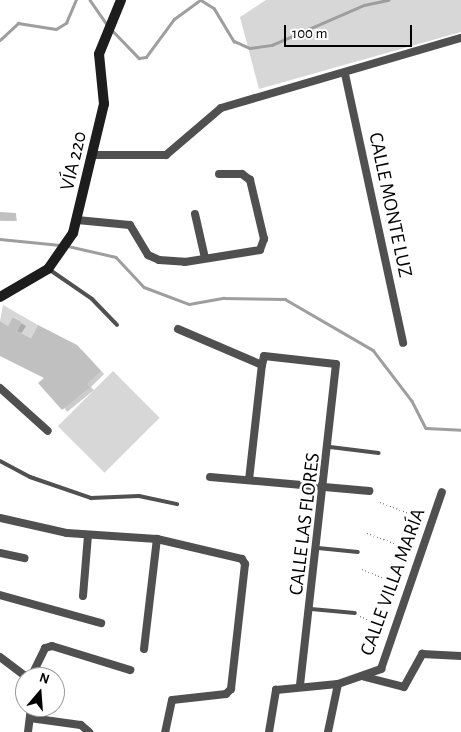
<!DOCTYPE html>
<html>
<head>
<meta charset="utf-8">
<style>
	body { margin:0 }
	#map { position:relative; width:461px; height:732px; overflow:hidden; background:#fff; font-family:"Alegreya Sans",sans-serif }
	div>[style] { position:absolute }
	.green>* { inset:0; background:#d7d7d7; transform-origin:0 0 }
	.shadow>* { inset:0; background:#0003 }
	.stream>* { height:2.5px; margin:-1.25px; padding:0 1.25px; transform-origin:1.25px; border-radius:1.25px; background:#9e9e9e }
	.building>* { inset:0; background:#c0c0c0; transform-origin:0 0 }
	.path>* { height:1px; margin-top:-0.5px; transform-origin:0; background:repeating-linear-gradient(90deg,#727272 0 1px,transparent 0 3.5px) }
	.lane>* { height:4px; margin:-2px; padding:0 2px; transform-origin:2px; border-radius:2px; background:#505050 }
	.street>* { height:8px; margin:-4px; padding:0 4px; transform-origin:4px; border-radius:4px; background:#505050 }
	.secondary>* { height:10px; margin:-5px; padding:0 5px; transform-origin:5px; border-radius:5px; background:#1d1d1d }
	span { translate:-50% -50%; white-space:nowrap; text-align:center; line-height:1.15; -webkit-text-stroke:5px #fff; paint-order:stroke }
	.street-label { font-size:20px; color:#000 }
	.north { position:absolute; left:15px; top:667px; width:50px; height:50px; box-sizing:border-box; background:#fff; border:1px solid #999; border-radius:50%; rotate:18deg; font-size:14px; font-weight:700; line-height:20px; text-align:center; color:#000 }
	.north::after { content:''; display:block; margin:auto; width:18px; height:22px; background:#000; clip-path:polygon(50% 0,100% 100%,50% 72%,0 100%) }
	.scale { position:absolute; left:284px; top:25px; width:128px; height:22px; box-sizing:border-box; border:2px solid #000; border-top:0; padding-left:6px; font-size:15px; line-height:18px; white-space:nowrap; color:#000; -webkit-text-stroke:4px #fff; paint-order:stroke }
</style>
</head>
<body>
<div id="map">
	<div class="green">
		<i style="clip-path:polygon(266px 0,461px 0,461px 32px,259px 89px,240px 17px)"></i>
		<i style="clip-path:polygon(3px 305px,38px 325px,31px 338px,17px 331px,22px 322px,14px 317px,8px 326px,0 321px)"></i>
		<i style="left:113px;top:371px;width:66px;height:78px;rotate:45deg"></i>
	</div>
	<div class="shadow">
		<i style="clip-path:polygon(0 213px,16px 214px,17px 221px,0 221px)"></i>
		<i style="clip-path:polygon(14px 319px,26px 326px,21px 334px,31px 340px,82px 350px,104px 374px,91px 387px,94px 390px,67px 412px,46px 378px,0 355px,0 323px,9px 328px)"></i>
	</div>
	<div class="stream">
		<i style="left:90px;top:0;width:29px;rotate:55deg"></i>
		<i style="left:201px;top:0;width:15px;rotate:32deg"></i>
		<i style="left:214px;top:8px;width:39px;rotate:59deg"></i>
		<i style="left:234px;top:41px;width:17px;rotate:24deg"></i>
		<i style="left:250px;top:48px;width:22px;rotate:-8deg"></i>
		<i style="left:272px;top:45px;width:100px;rotate:-23.5deg"></i>
		<i style="left:364px;top:5px;width:25px;rotate:-12deg"></i>
		<i style="left:112px;top:30px;width:39px;rotate:46deg"></i>
		<i style="left:139px;top:58px;width:7px;rotate:-8deg"></i>
		<i style="left:146px;top:57px;width:47px;rotate:-53.6deg"></i>
		<i style="left:174px;top:19px;width:32px;rotate:-36deg"></i>
		<i style="left:0;top:40px;width:25px;rotate:-43deg"></i>
		<i style="left:18px;top:23px;width:38px;rotate:9deg"></i>
		<i style="left:56px;top:29px;width:12px;rotate:-31deg"></i>
		<i style="left:66px;top:23px;width:25px;rotate:-67deg"></i>
		<i style="left:0;top:239px;width:60px;rotate:5.7deg"></i>
		<i style="left:68px;top:246px;width:49px;rotate:12.9deg"></i>
		<i style="left:116px;top:257px;width:41px;rotate:47deg"></i>
		<i style="left:144px;top:287px;width:48px;rotate:20.7deg"></i>
		<i style="left:189px;top:304px;width:35px;rotate:-10deg"></i>
		<i style="left:223px;top:298px;width:62px;rotate:0.9deg"></i>
		<i style="left:285px;top:299px;width:102px;rotate:30.1deg"></i>
		<i style="left:373px;top:350px;width:64px;rotate:52.6deg"></i>
		<i style="left:412px;top:401px;width:30px;rotate:63deg"></i>
		<i style="left:426px;top:428px;width:35px;rotate:3deg"></i>
	</div>
	<div class="building">
		<i style="left:0;top:212px;width:16px;height:8px;rotate:4deg"></i>
		<i style="clip-path:polygon(13px 317px,22px 322px,17px 331px,31px 338px,38px 325px,77px 345px,101px 371px,87px 384px,90px 387px,62px 410px,38px 383px,44px 378px,0 356px,0 321px,8px 326px)"></i>
	</div>
	<div class="path">
		<i style="left:380px;top:502px;width:47px;rotate:21.1deg"></i>
		<i style="left:367px;top:533px;width:49px;rotate:20.3deg"></i>
		<i style="left:362px;top:569px;width:42px;rotate:22.3deg"></i>
		<i style="left:360px;top:616px;width:28px;rotate:23deg"></i>
	</div>
	<div class="lane">
		<i style="left:50px;top:270px;width:51px;rotate:34.6deg"></i>
		<i style="left:92px;top:299px;width:36px;rotate:46deg"></i>
		<i style="left:330px;top:447px;width:49px;rotate:7deg"></i>
		<i style="left:0;top:461px;width:34px;rotate:28deg"></i>
		<i style="left:30px;top:477px;width:65px;rotate:19deg"></i>
		<i style="left:91px;top:498px;width:48px;rotate:-2.4deg"></i>
		<i style="left:139px;top:496px;width:39px;rotate:12deg"></i>
		<i style="left:318px;top:548px;width:40px;rotate:5.7deg"></i>
		<i style="left:311px;top:609px;width:44px;rotate:5.2deg"></i>
	</div>
	<div class="street">
		<i style="left:345px;top:74px;width:275px;rotate:77.8deg"></i>
		<i style="left:95px;top:155px;width:71px"></i>
		<i style="left:166px;top:155px;width:72px;rotate:-40.5deg"></i>
		<i style="left:221px;top:108px;width:250px;rotate:-16.3deg"></i>
		<i style="left:195px;top:214px;width:45px;rotate:77.2deg"></i>
		<i style="left:77px;top:220px;width:53px;rotate:5.4deg"></i>
		<i style="left:130px;top:225px;width:35px;rotate:59deg"></i>
		<i style="left:148px;top:255px;width:12px;rotate:24deg"></i>
		<i style="left:159px;top:260px;width:26px;rotate:4deg"></i>
		<i style="left:185px;top:262px;width:76px;rotate:-9.1deg"></i>
		<i style="left:260px;top:250px;width:12px;rotate:-70deg"></i>
		<i style="left:264px;top:239px;width:61px;rotate:-103.3deg"></i>
		<i style="left:250px;top:180px;width:10px;rotate:-143deg"></i>
		<i style="left:242px;top:174px;width:23px;rotate:180deg"></i>
		<i style="left:178px;top:329px;width:91px;rotate:23.2deg"></i>
		<i style="left:262px;top:365px;width:9px;rotate:-77deg"></i>
		<i style="left:264px;top:356px;width:72px;rotate:6.3deg"></i>
		<i style="left:336px;top:364px;width:325px;rotate:96.4deg"></i>
		<i style="left:0;top:388px;width:64px;rotate:41.9deg"></i>
		<i style="left:210px;top:477px;width:160px;rotate:5deg"></i>
		<i style="left:249px;top:480px;width:116px;rotate:-83.6deg"></i>
		<i style="left:0;top:518px;width:69px;rotate:12.6deg"></i>
		<i style="left:67px;top:533px;width:90px;rotate:3.8deg"></i>
		<i style="left:157px;top:539px;width:87px;rotate:13.2deg"></i>
		<i style="left:242px;top:559px;width:6px;rotate:59deg"></i>
		<i style="left:245px;top:564px;width:126px;rotate:96.4deg"></i>
		<i style="left:231px;top:689px;width:7px;rotate:135deg"></i>
		<i style="left:226px;top:694px;width:54px;rotate:173.7deg"></i>
		<i style="left:172px;top:700px;width:33px;rotate:102deg"></i>
		<i style="left:0;top:553px;width:25px;rotate:12deg"></i>
		<i style="left:0;top:595px;width:105px;rotate:15.5deg"></i>
		<i style="left:83px;top:596px;width:61px;rotate:-85.3deg"></i>
		<i style="left:144px;top:649px;width:111px;rotate:-83.3deg"></i>
		<i style="left:0;top:657px;width:34px;rotate:37deg"></i>
		<i style="left:31px;top:677px;width:32px;rotate:-64deg"></i>
		<i style="left:45px;top:648px;width:7px;rotate:-16deg"></i>
		<i style="left:52px;top:646px;width:82px;rotate:17.1deg"></i>
		<i style="left:365px;top:677px;width:40px;rotate:14.4deg"></i>
		<i style="left:404px;top:687px;width:38px;rotate:-61deg"></i>
		<i style="left:422px;top:654px;width:39px;rotate:3deg"></i>
		<i style="left:338px;top:684px;width:46px;rotate:-19.2deg"></i>
		<i style="left:381px;top:669px;width:187px;rotate:-71deg"></i>
		<i style="left:30px;top:718px;width:51px;rotate:7.8deg"></i>
		<i style="left:81px;top:725px;width:11px;rotate:41deg"></i>
		<i style="left:28px;top:732px;width:25px;rotate:-83deg"></i>
		<i style="left:269px;top:732px;width:43px;rotate:-80.5deg"></i>
		<i style="left:276px;top:690px;width:62px;rotate:-5.5deg"></i>
		<i style="left:338px;top:684px;width:49px;rotate:101.8deg"></i>
	</div>
	<div class="secondary">
		<i style="left:0;top:297px;width:56px;rotate:-30.3deg"></i>
		<i style="left:48px;top:269px;width:44px;rotate:-55.2deg"></i>
		<i style="left:73px;top:233px;width:133px;rotate:-76.5deg"></i>
		<i style="left:104px;top:104px;width:50px;rotate:-95.7deg"></i>
		<i style="left:99px;top:54px;width:58px;rotate:-67.8deg"></i>
	</div>
	<div class="street-label">
		<span style="left:74px;top:161px;rotate:-77deg">VÍA 220</span>
		<span style="left:390px;top:205px;rotate:78deg">CALLE MONTE LUZ</span>
		<span style="left:305px;top:524px;rotate:-83deg">CALLE LAS FLORES</span>
		<span style="left:393px;top:582px;rotate:-70deg">CALLE VILLA MARÍA</span>
	</div>
	<div class="north">N</div>
	<div class="scale">100 m</div>
</div>
</body>
</html>
